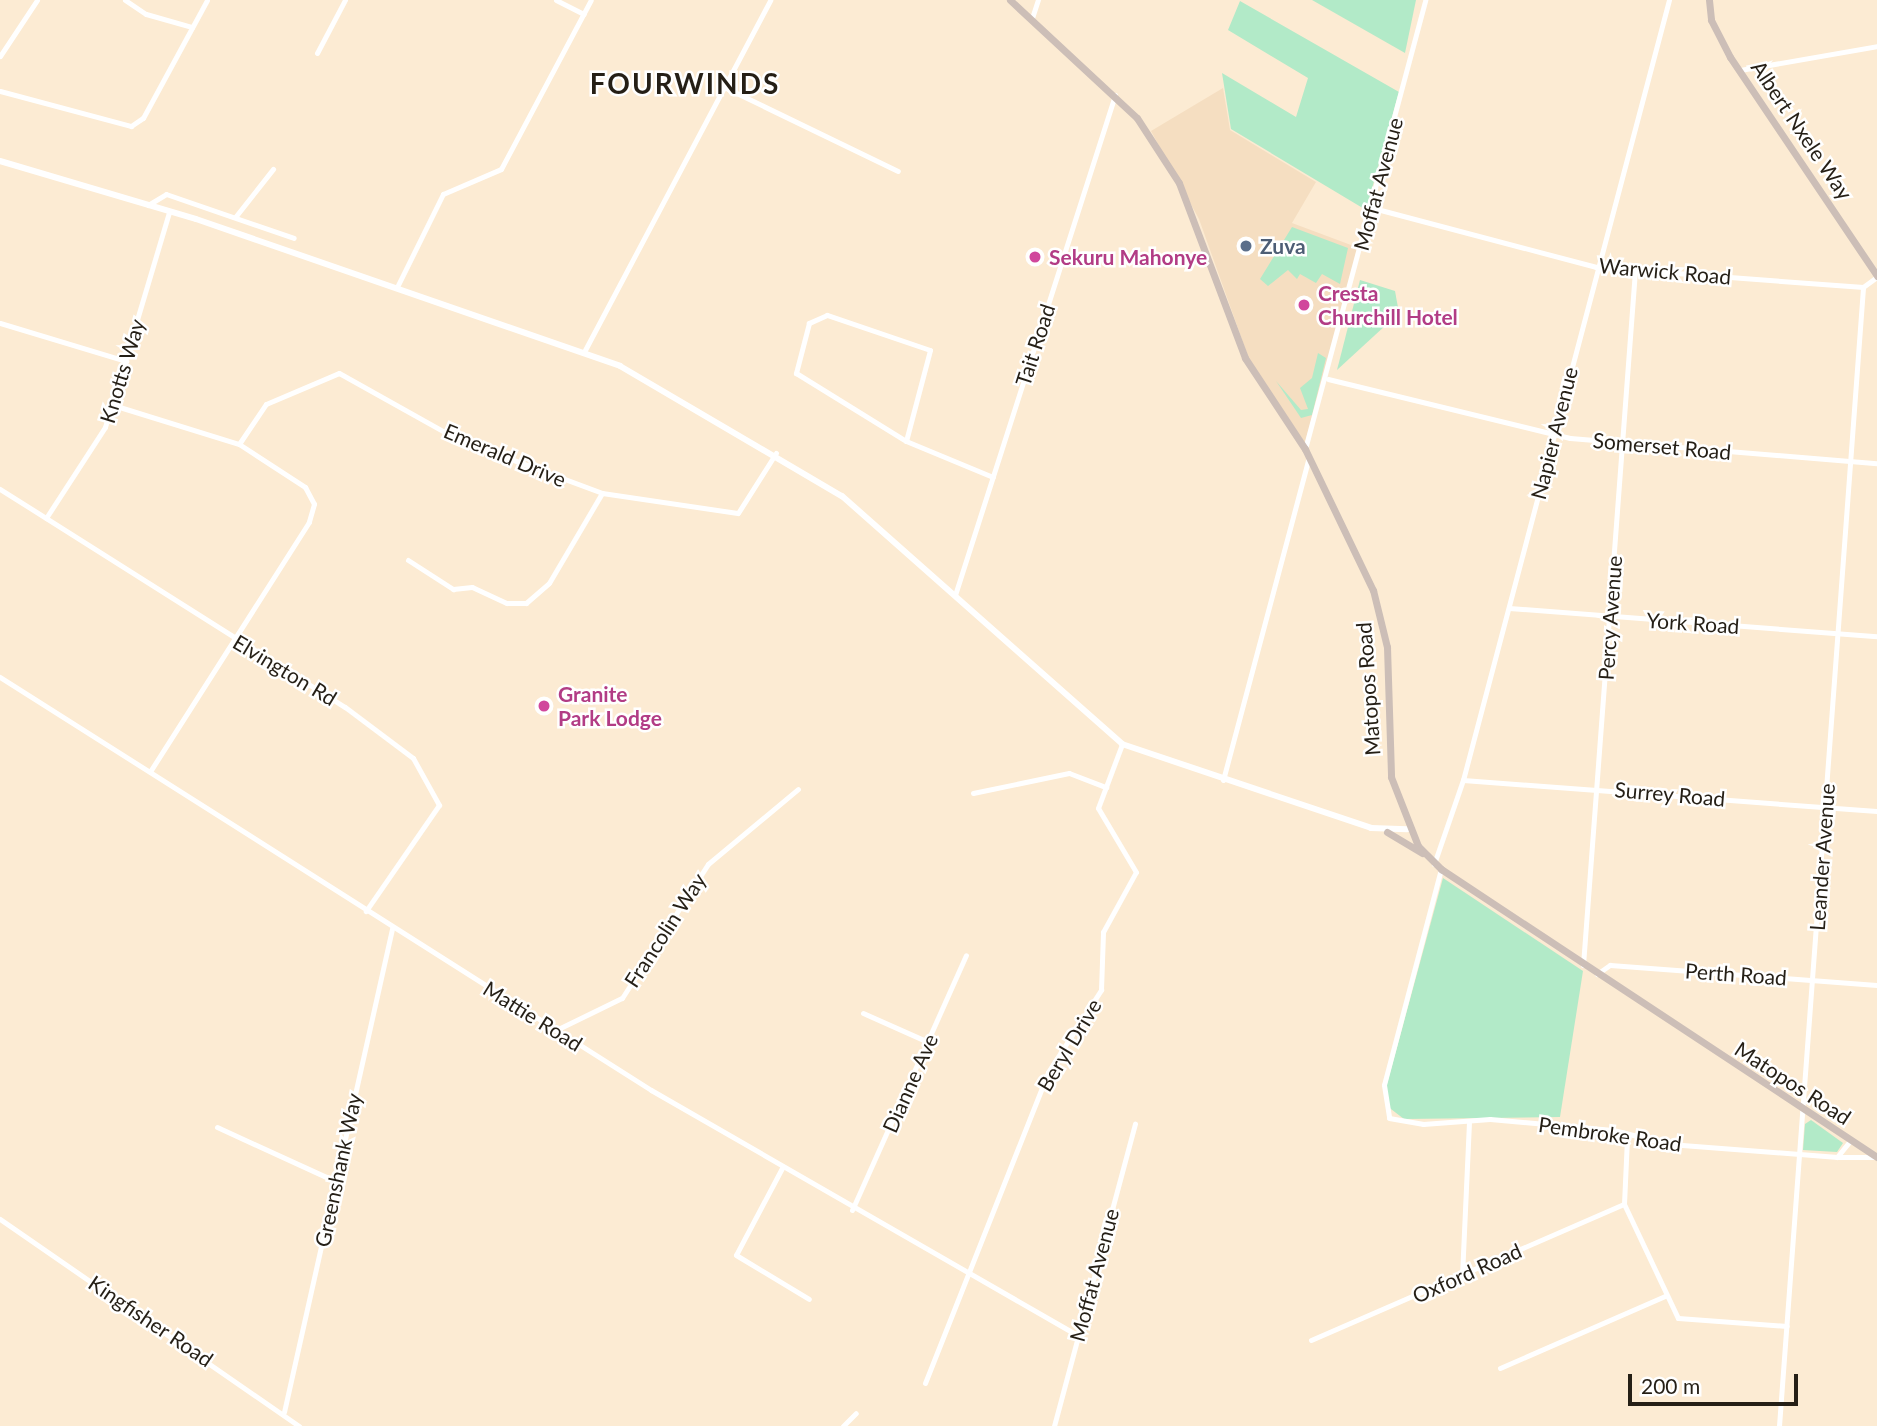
<!DOCTYPE html>
<html>
<head>
<meta charset="utf-8">
<style>
	body { margin:0 }
	#map { position:relative; width:1877px; height:1426px; overflow:hidden; background:#fcebd3; font-family:Lato,sans-serif }
	div>[style] { position:absolute }
	.built>* { inset:0; background:#f5dec1 }
	.green>* { inset:0; background:#b2eac8 }
	.minor>* { height:5px; margin:-2.5px; padding:0 2.5px; transform-origin:2.5px; border-radius:2.5px; background:#fff }
	.tertiary>* { height:6px; margin:-3px; padding:0 3px; transform-origin:3px; border-radius:3px; background:#fff }
	.secondary>* { height:7px; margin:-3.5px; padding:0 3.5px; transform-origin:3.5px; border-radius:3.5px; background:#ccbeb7 }
	.dots>* { width:19px; height:19px; translate:-50% -50%; box-sizing:border-box; border:4px solid #fff; border-radius:50% }
	span { translate:-50% -50%; white-space:nowrap; text-align:center; line-height:1.15; -webkit-text-stroke:5px #fff; paint-order:stroke }
	.street-label { font-size:21px; color:#251f16 }
	.service-label { font-size:21px; color:#4e5e75; font-weight:700 }
	.left { translate:0 -50%; text-align:left }
	.hotel-label { font-size:21px; color:#b23c85; font-weight:700 }
	.district-label { font-size:28px; color:#251f16; font-weight:700; letter-spacing:2px }
	.scale { position:absolute; left:1628px; top:1374px; width:170px; height:32px; box-sizing:border-box; border:4px solid #251f16; border-top:0; padding-left:9px; font-size:21px; line-height:24px; white-space:nowrap; color:#251f16; -webkit-text-stroke:5px #fff; paint-order:stroke }
</style>
</head>
<body>
<div id="map">
	<div class="built">
		<i style="clip-path:polygon(1223px 88px,1230px 130px,1316px 182px,1292px 223px,1359px 248px,1305px 443px,1249px 359px,1199px 219px,1151px 131px)"></i>
	</div>
	<div class="green">
		<i style="clip-path:polygon(1312px 0,1416px 0,1405px 53px)"></i>
		<i style="clip-path:polygon(1240px 1px,1399px 92px,1366px 210px,1231px 129px,1222px 73px,1296px 117px,1308px 78px,1228px 30px)"></i>
		<i style="clip-path:polygon(1292px 227px,1348px 248px,1340px 284px,1322px 274px,1316px 283px,1300px 274px,1297px 279px,1288px 270px,1268px 286px,1260px 279px)"></i>
		<i style="clip-path:polygon(1360px 280px,1395px 291px,1399px 313px,1337px 370px)"></i>
		<i style="clip-path:polygon(1318px 353px,1326px 358px,1312px 415px,1301px 418px,1276px 381px,1301px 410px,1308px 409px,1300px 388px,1312px 378px)"></i>
		<i style="clip-path:polygon(1443px 878px,1583px 971px,1560px 1117px,1404px 1119px,1387px 1106px,1387px 1084px)"></i>
		<i style="clip-path:polygon(1811px 1120px,1843px 1143px,1837px 1152px,1803px 1150px,1805px 1124px)"></i>
	</div>
	<div class="minor">
		<i style="left:125px;top:0;width:25px;rotate:34deg"></i>
		<i style="left:146px;top:14px;width:48px;rotate:15.8deg"></i>
		<i style="left:556px;top:0;width:31px;rotate:27deg"></i>
		<i style="left:1032px;top:18px;width:19px;rotate:-72deg"></i>
		<i style="left:317px;top:53px;width:60px;rotate:-62.2deg"></i>
		<i style="left:0;top:56px;width:67px;rotate:-56.5deg"></i>
		<i style="left:1740px;top:70px;width:139px;rotate:-9.9deg"></i>
		<i style="left:724px;top:87px;width:193px;rotate:25.8deg"></i>
		<i style="left:0;top:91px;width:136px;rotate:15deg"></i>
		<i style="left:131px;top:126px;width:14px;rotate:-34deg"></i>
		<i style="left:143px;top:118px;width:134px;rotate:-61.5deg"></i>
		<i style="left:148px;top:205px;width:21px;rotate:-31deg"></i>
		<i style="left:166px;top:194px;width:135px;rotate:19deg"></i>
		<i style="left:1373px;top:208px;width:231px;rotate:14.8deg"></i>
		<i style="left:1596px;top:267px;width:268px;rotate:4.3deg"></i>
		<i style="left:1863px;top:287px;width:17px;rotate:-36deg"></i>
		<i style="left:236px;top:216px;width:60px;rotate:-51.8deg"></i>
		<i style="left:397px;top:287px;width:104px;rotate:-63.7deg"></i>
		<i style="left:443px;top:194px;width:63px;rotate:-23.3deg"></i>
		<i style="left:501px;top:169px;width:191px;rotate:-62deg"></i>
		<i style="left:0;top:323px;width:132px;rotate:16.8deg"></i>
		<i style="left:585px;top:350px;width:396px;rotate:-62.1deg"></i>
		<i style="left:1328px;top:379px;width:249px;rotate:13.7deg"></i>
		<i style="left:1570px;top:438px;width:308px;rotate:4.7deg"></i>
		<i style="left:113px;top:405px;width:132px;rotate:17.2deg"></i>
		<i style="left:239px;top:444px;width:79px;rotate:33.1deg"></i>
		<i style="left:305px;top:487px;width:19px;rotate:62deg"></i>
		<i style="left:314px;top:504px;width:19px;rotate:106deg"></i>
		<i style="left:309px;top:522px;width:296px;rotate:122.5deg"></i>
		<i style="left:906px;top:441px;width:94px;rotate:-75.2deg"></i>
		<i style="left:930px;top:350px;width:109px;rotate:-161.2deg"></i>
		<i style="left:827px;top:315px;width:20px;rotate:156deg"></i>
		<i style="left:809px;top:323px;width:52px;rotate:104.6deg"></i>
		<i style="left:796px;top:373px;width:129px;rotate:31.7deg"></i>
		<i style="left:906px;top:441px;width:94px;rotate:22.5deg"></i>
		<i style="left:239px;top:444px;width:48px;rotate:-56deg"></i>
		<i style="left:266px;top:404px;width:79px;rotate:-23deg"></i>
		<i style="left:339px;top:373px;width:135px;rotate:29.2deg"></i>
		<i style="left:457px;top:439px;width:155px;rotate:20.4deg"></i>
		<i style="left:602px;top:493px;width:137px;rotate:8.4deg"></i>
		<i style="left:738px;top:513px;width:71px;rotate:-57.7deg"></i>
		<i style="left:1305px;top:449px;width:465px;rotate:-75deg"></i>
		<i style="left:0;top:489px;width:408px;rotate:32.3deg"></i>
		<i style="left:345px;top:707px;width:85px;rotate:36.9deg"></i>
		<i style="left:413px;top:758px;width:54px;rotate:61deg"></i>
		<i style="left:439px;top:805px;width:129px;rotate:124.6deg"></i>
		<i style="left:46px;top:518px;width:108px;rotate:-57deg"></i>
		<i style="left:105px;top:427px;width:224px;rotate:-73.4deg"></i>
		<i style="left:408px;top:560px;width:54px;rotate:32.8deg"></i>
		<i style="left:453px;top:589px;width:19px;rotate:-6deg"></i>
		<i style="left:472px;top:587px;width:38px;rotate:25deg"></i>
		<i style="left:507px;top:603px;width:19px"></i>
		<i style="left:526px;top:603px;width:30px;rotate:-41deg"></i>
		<i style="left:549px;top:583px;width:104px;rotate:-59.5deg"></i>
		<i style="left:955px;top:595px;width:525px;rotate:-72.26deg"></i>
		<i style="left:1509px;top:608px;width:369px;rotate:4.4deg"></i>
		<i style="left:0;top:677px;width:771px;rotate:32.39deg"></i>
		<i style="left:651px;top:1090px;width:491px;rotate:29.9deg"></i>
		<i style="left:1223px;top:780px;width:335px;rotate:-75.1deg"></i>
		<i style="left:1463px;top:780px;width:415px;rotate:4.3deg"></i>
		<i style="left:973px;top:793px;width:98px;rotate:-11.8deg"></i>
		<i style="left:1069px;top:773px;width:40px;rotate:21deg"></i>
		<i style="left:1434px;top:864px;width:89px;rotate:-71deg"></i>
		<i style="left:1463px;top:780px;width:807px;rotate:-75.21deg"></i>
		<i style="left:1441px;top:869px;width:223px;rotate:104.8deg"></i>
		<i style="left:1384px;top:1085px;width:33px;rotate:81deg"></i>
		<i style="left:1389px;top:1118px;width:35px;rotate:10deg"></i>
		<i style="left:1423px;top:1124px;width:67px;rotate:-4.3deg"></i>
		<i style="left:1490px;top:1119px;width:123px;rotate:5.1deg"></i>
		<i style="left:1613px;top:1130px;width:58px;rotate:14deg"></i>
		<i style="left:1669px;top:1144px;width:169px;rotate:4.4deg"></i>
		<i style="left:1837px;top:1157px;width:21px;rotate:-51deg"></i>
		<i style="left:1583px;top:965px;width:697px;rotate:-85.72deg"></i>
		<i style="left:1597px;top:974px;width:16px;rotate:-35deg"></i>
		<i style="left:1610px;top:965px;width:268px;rotate:4.3deg"></i>
		<i style="left:863px;top:1013px;width:71px;rotate:24deg"></i>
		<i style="left:556px;top:1030px;width:73px;rotate:-25.9deg"></i>
		<i style="left:622px;top:998px;width:159px;rotate:-57.3deg"></i>
		<i style="left:708px;top:864px;width:117px;rotate:-39.8deg"></i>
		<i style="left:217px;top:1127px;width:130px;rotate:24.6deg"></i>
		<i style="left:1627px;top:1138px;width:66px;rotate:92.6deg"></i>
		<i style="left:1624px;top:1204px;width:126px;rotate:64.7deg"></i>
		<i style="left:1678px;top:1318px;width:109px;rotate:4.2deg"></i>
		<i style="left:1837px;top:1157px;width:39px"></i>
		<i style="left:782px;top:1168px;width:98px;rotate:117.9deg"></i>
		<i style="left:736px;top:1255px;width:85px;rotate:31.1deg"></i>
		<i style="left:852px;top:1210px;width:279px;rotate:-65.9deg"></i>
		<i style="left:0;top:1219px;width:364px;rotate:34.7deg"></i>
		<i style="left:1462px;top:1276px;width:153px;rotate:-87.4deg"></i>
		<i style="left:1311px;top:1340px;width:341px;rotate:-23.5deg"></i>
		<i style="left:1500px;top:1368px;width:180px;rotate:-23.6deg"></i>
		<i style="left:925px;top:1383px;width:334px;rotate:-68.4deg"></i>
		<i style="left:1048px;top:1072px;width:98px;rotate:-57.1deg"></i>
		<i style="left:1101px;top:990px;width:58px;rotate:-88deg"></i>
		<i style="left:1103px;top:932px;width:68px;rotate:-61.2deg"></i>
		<i style="left:1136px;top:872px;width:74px;rotate:-120.7deg"></i>
		<i style="left:1098px;top:808px;width:68px;rotate:-69.4deg"></i>
		<i style="left:284px;top:1412px;width:497px;rotate:-77.4deg"></i>
		<i style="left:843px;top:1426px;width:18px;rotate:-45deg"></i>
		<i style="left:1054px;top:1426px;width:313px;rotate:-75deg"></i>
		<i style="left:1779px;top:1426px;width:1142px;rotate:-85.78deg"></i>
	</div>
	<div class="tertiary">
		<i style="left:0;top:161px;width:204px;rotate:16.5deg"></i>
		<i style="left:196px;top:219px;width:449px;rotate:19.1deg"></i>
		<i style="left:620px;top:366px;width:257px;rotate:30.4deg"></i>
		<i style="left:842px;top:496px;width:374px;rotate:41.5deg"></i>
		<i style="left:1122px;top:744px;width:263px;rotate:18.6deg"></i>
		<i style="left:1371px;top:828px;width:36px;rotate:2deg"></i>
	</div>
	<div class="secondary">
		<i style="left:1010px;top:0;width:173px;rotate:42.9deg"></i>
		<i style="left:1137px;top:118px;width:77px;rotate:57.1deg"></i>
		<i style="left:1179px;top:183px;width:187px;rotate:69.3deg"></i>
		<i style="left:1245px;top:358px;width:109px;rotate:56.6deg"></i>
		<i style="left:1305px;top:449px;width:157px;rotate:64.3deg"></i>
		<i style="left:1373px;top:590px;width:59px;rotate:76.2deg"></i>
		<i style="left:1387px;top:647px;width:130px;rotate:88.2deg"></i>
		<i style="left:1391px;top:777px;width:74px;rotate:68.6deg"></i>
		<i style="left:1418px;top:846px;width:33px;rotate:45deg"></i>
		<i style="left:1441px;top:869px;width:523px;rotate:33.45deg"></i>
		<i style="left:1709px;top:0;width:20px;rotate:84deg"></i>
		<i style="left:1711px;top:20px;width:42px;rotate:62.8deg"></i>
		<i style="left:1730px;top:57px;width:264px;rotate:56.1deg"></i>
		<i style="left:1387px;top:832px;width:41px;rotate:31deg"></i>
	</div>
	<div class="dots">
		<i style="left:1246px;top:246px;background:#5c6f8a"></i>
		<i style="left:1035px;top:257px;background:#d1479c"></i>
		<i style="left:1304px;top:305px;background:#d1479c"></i>
		<i style="left:544px;top:706px;background:#d1479c"></i>
	</div>
	<div class="street-label">
		<span style="left:1802px;top:130px;rotate:56deg">Albert Nxele Way</span>
		<span style="left:1378px;top:184px;rotate:-75deg">Moffat Avenue</span>
		<span style="left:1665px;top:271px;rotate:5deg">Warwick Road</span>
		<span style="left:1035px;top:345px;rotate:-72deg">Tait Road</span>
		<span style="left:122px;top:371px;rotate:-73deg">Knotts Way</span>
		<span style="left:1554px;top:433px;rotate:-76deg">Napier Avenue</span>
		<span style="left:1662px;top:446px;rotate:5deg">Somerset Road</span>
		<span style="left:505px;top:455px;rotate:23deg">Emerald Drive</span>
		<span style="left:1610px;top:618px;rotate:-86deg">Percy Avenue</span>
		<span style="left:1693px;top:623px;rotate:4deg">York Road</span>
		<span style="left:285px;top:670px;rotate:31deg">Elvington Rd</span>
		<span style="left:1368px;top:689px;rotate:-94deg">Matopos Road</span>
		<span style="left:1670px;top:794px;rotate:5deg">Surrey Road</span>
		<span style="left:1822px;top:857px;rotate:-86deg">Leander Avenue</span>
		<span style="left:665px;top:930px;rotate:-57deg">Francolin Way</span>
		<span style="left:1736px;top:974px;rotate:4deg">Perth Road</span>
		<span style="left:533px;top:1016px;rotate:32deg">Mattie Road</span>
		<span style="left:1069px;top:1045px;rotate:-59deg">Beryl Drive</span>
		<span style="left:910px;top:1083px;rotate:-66deg">Dianne Ave</span>
		<span style="left:1793px;top:1083px;rotate:33deg">Matopos Road</span>
		<span style="left:1610px;top:1134px;rotate:8deg">Pembroke Road</span>
		<span style="left:338px;top:1170px;rotate:-78deg">Greenshank Way</span>
		<span style="left:1467px;top:1273px;rotate:-24deg">Oxford Road</span>
		<span style="left:1094px;top:1275px;rotate:-75deg">Moffat Avenue</span>
		<span style="left:151px;top:1321px;rotate:34deg">Kingfisher Road</span>
	</div>
	<div class="service-label">
		<span class="left" style="left:1260px;top:246px">Zuva</span>
	</div>
	<div class="hotel-label">
		<span class="left" style="left:1049px;top:257px">Sekuru Mahonye</span>
		<span class="left" style="left:1318px;top:305px">Cresta<br>Churchill Hotel</span>
		<span class="left" style="left:558px;top:706px">Granite<br>Park Lodge</span>
	</div>
	<div class="district-label">
		<span style="left:685px;top:83px">FOURWINDS</span>
	</div>
	<div class="scale">200 m</div>
</div>
</body>
</html>
